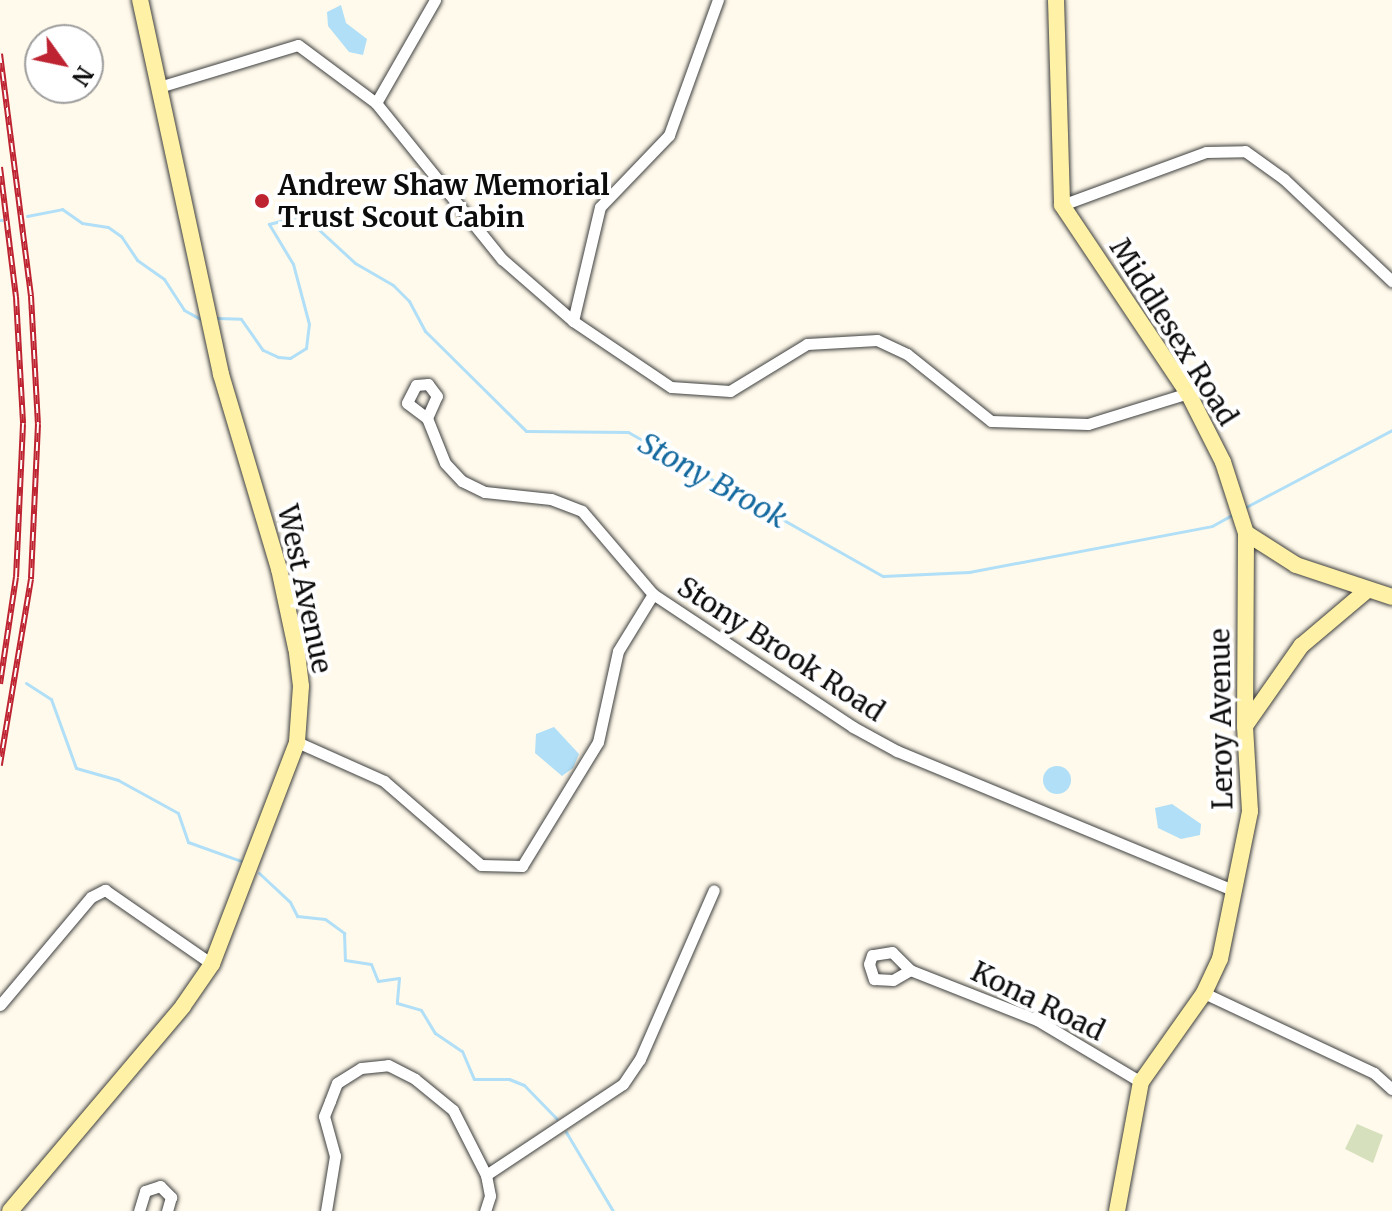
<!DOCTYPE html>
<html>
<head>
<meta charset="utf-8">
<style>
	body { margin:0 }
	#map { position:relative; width:1392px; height:1211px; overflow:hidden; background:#fffaeb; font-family:Merriweather,serif }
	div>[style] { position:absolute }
	.cemetery>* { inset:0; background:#d6e0bd }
	.water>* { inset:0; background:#b0dff7 }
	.round { border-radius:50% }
	.stream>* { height:3px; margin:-1.5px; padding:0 1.5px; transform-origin:1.5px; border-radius:1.5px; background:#b0dff7 }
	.roads { filter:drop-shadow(0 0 2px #3f3f3f) drop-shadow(0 0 2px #3f3f3f) }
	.street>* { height:11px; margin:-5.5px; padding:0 5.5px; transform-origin:5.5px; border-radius:5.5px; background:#fff }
	.secondary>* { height:16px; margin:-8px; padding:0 8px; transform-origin:8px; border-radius:8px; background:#fff1a6 }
	.rail>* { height:6px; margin-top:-3px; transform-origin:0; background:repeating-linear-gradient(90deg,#fff 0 9px,#be2331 0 18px); box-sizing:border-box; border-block:2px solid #be2331 }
	.dots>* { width:22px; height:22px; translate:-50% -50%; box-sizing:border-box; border:4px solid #fff; border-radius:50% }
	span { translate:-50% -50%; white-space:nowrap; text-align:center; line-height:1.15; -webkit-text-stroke:8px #fff; paint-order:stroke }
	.poi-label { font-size:28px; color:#0c0c0c; font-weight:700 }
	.left { translate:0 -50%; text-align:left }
	.street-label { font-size:28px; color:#0c0c0c }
	.water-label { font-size:30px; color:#14699f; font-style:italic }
	.north { position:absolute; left:24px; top:24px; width:80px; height:80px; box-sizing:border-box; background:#fff; border:2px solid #9e9e9e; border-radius:50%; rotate:123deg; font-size:22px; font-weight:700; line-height:32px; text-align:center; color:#0c0c0c }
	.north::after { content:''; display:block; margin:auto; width:28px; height:36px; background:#be2331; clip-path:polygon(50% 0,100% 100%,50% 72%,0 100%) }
</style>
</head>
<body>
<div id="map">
	<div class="cemetery">
		<i style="clip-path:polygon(1357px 1124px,1383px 1135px,1373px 1163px,1345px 1149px)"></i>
	</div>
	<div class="water">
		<i style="clip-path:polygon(341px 5px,346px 23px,367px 39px,363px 55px,349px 52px,328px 26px,327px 12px)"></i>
		<i style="clip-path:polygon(554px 727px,579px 754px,573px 768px,562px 776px,535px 753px,536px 734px)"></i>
		<i class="round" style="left:1043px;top:766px;width:28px;height:28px"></i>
		<i style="clip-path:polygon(1172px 804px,1201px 824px,1200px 835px,1181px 839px,1158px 828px,1155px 808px)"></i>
	</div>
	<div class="stream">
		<i style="left:27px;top:216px;width:36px;rotate:-11deg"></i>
		<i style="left:62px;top:209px;width:24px;rotate:35deg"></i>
		<i style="left:82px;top:223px;width:26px;rotate:9deg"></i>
		<i style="left:108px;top:227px;width:16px;rotate:35deg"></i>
		<i style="left:121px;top:236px;width:29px;rotate:56deg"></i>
		<i style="left:137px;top:260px;width:33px;rotate:35deg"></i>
		<i style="left:164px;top:279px;width:37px;rotate:57deg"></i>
		<i style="left:184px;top:310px;width:21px;rotate:29deg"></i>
		<i style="left:0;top:220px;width:2px"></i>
		<i style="left:217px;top:318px;width:24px;rotate:2deg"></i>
		<i style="left:241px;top:319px;width:38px;rotate:55deg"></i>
		<i style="left:263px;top:350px;width:17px;rotate:25deg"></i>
		<i style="left:278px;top:357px;width:12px;rotate:5deg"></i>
		<i style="left:290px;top:358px;width:19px;rotate:-32deg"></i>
		<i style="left:306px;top:348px;width:24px;rotate:-83deg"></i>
		<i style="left:309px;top:324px;width:62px;rotate:-104.9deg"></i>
		<i style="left:293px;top:264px;width:47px;rotate:-121deg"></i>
		<i style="left:269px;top:224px;width:35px;rotate:-15deg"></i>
		<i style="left:303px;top:215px;width:71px;rotate:42.7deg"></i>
		<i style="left:355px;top:263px;width:44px;rotate:30.1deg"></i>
		<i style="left:393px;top:285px;width:23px;rotate:45deg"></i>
		<i style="left:409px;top:301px;width:34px;rotate:62deg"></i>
		<i style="left:425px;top:331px;width:142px;rotate:44.7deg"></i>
		<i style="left:526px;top:431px;width:102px;rotate:0.6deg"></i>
		<i style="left:628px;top:432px;width:293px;rotate:29.5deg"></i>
		<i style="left:883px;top:576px;width:86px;rotate:-2.7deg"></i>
		<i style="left:969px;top:572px;width:247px;rotate:-10.7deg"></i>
		<i style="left:1212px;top:526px;width:23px;rotate:-29deg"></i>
		<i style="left:1246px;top:507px;width:165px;rotate:-27.8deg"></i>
		<i style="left:26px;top:683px;width:30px;rotate:33deg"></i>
		<i style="left:51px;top:699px;width:73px;rotate:70.1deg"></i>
		<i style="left:76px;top:768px;width:44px;rotate:15.9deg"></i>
		<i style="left:118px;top:780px;width:68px;rotate:28.8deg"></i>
		<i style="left:178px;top:813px;width:31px;rotate:71deg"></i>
		<i style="left:188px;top:842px;width:56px;rotate:19.7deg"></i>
		<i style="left:259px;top:873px;width:42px;rotate:43.1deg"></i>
		<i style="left:290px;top:902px;width:16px;rotate:63deg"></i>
		<i style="left:297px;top:916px;width:28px;rotate:6deg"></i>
		<i style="left:325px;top:919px;width:24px;rotate:36deg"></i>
		<i style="left:344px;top:933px;width:27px;rotate:88deg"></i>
		<i style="left:345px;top:960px;width:26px;rotate:9deg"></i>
		<i style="left:371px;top:964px;width:18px;rotate:68deg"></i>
		<i style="left:378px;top:981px;width:21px;rotate:-8deg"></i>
		<i style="left:399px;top:978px;width:25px;rotate:95deg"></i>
		<i style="left:397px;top:1003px;width:25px;rotate:16deg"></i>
		<i style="left:421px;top:1010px;width:27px;rotate:59deg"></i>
		<i style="left:435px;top:1033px;width:32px;rotate:34deg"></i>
		<i style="left:462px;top:1051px;width:30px;rotate:67deg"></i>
		<i style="left:474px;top:1079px;width:35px"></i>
		<i style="left:509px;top:1079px;width:16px;rotate:22deg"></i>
		<i style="left:524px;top:1085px;width:47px;rotate:45.9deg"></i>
		<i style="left:566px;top:1132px;width:92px;rotate:59.3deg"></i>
	</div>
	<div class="roads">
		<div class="street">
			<i style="left:159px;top:87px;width:145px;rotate:-16.8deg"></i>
			<i style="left:298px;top:45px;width:97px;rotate:36.6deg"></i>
			<i style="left:376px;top:103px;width:201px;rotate:51.1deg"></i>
			<i style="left:502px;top:259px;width:94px;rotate:41.1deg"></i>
			<i style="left:573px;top:321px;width:118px;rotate:34deg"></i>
			<i style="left:671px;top:387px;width:59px;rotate:3.9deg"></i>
			<i style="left:730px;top:391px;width:90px;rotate:-31.4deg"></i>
			<i style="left:807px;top:344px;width:70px;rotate:-3.3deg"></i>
			<i style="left:877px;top:340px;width:33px;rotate:25deg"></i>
			<i style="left:907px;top:354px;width:107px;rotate:38.6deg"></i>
			<i style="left:991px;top:421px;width:97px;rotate:1.8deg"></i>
			<i style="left:1088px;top:424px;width:105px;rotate:-17.2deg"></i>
			<i style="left:376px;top:103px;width:119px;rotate:-60.2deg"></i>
			<i style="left:1062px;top:205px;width:153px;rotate:-20.2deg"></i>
			<i style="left:1206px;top:152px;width:39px;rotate:-1deg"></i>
			<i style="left:1245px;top:151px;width:48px;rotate:35.7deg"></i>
			<i style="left:1284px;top:179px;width:149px;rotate:43.4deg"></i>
			<i style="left:573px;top:321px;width:117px;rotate:-76.7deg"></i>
			<i style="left:600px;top:207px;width:100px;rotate:-46.2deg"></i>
			<i style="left:669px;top:135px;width:144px;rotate:-70.1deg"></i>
			<i style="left:427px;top:418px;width:24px;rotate:-66deg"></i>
			<i style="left:437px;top:396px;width:15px;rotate:-127deg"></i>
			<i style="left:428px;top:384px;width:12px;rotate:175deg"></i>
			<i style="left:416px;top:385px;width:20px;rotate:117deg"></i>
			<i style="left:407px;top:403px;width:25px;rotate:37deg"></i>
			<i style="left:427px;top:418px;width:48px;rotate:68.2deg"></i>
			<i style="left:445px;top:463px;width:25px;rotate:47deg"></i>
			<i style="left:462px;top:481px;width:25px;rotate:26deg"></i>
			<i style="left:485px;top:492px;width:66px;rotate:6.1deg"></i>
			<i style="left:551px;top:499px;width:33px;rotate:21deg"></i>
			<i style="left:582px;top:511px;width:109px;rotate:49.5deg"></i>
			<i style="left:653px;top:594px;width:240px;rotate:33.6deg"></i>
			<i style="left:853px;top:727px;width:50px;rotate:28.6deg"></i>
			<i style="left:897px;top:751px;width:364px;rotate:22.5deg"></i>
			<i style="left:297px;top:742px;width:95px;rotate:24.1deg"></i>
			<i style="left:384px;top:781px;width:128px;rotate:40.9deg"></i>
			<i style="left:481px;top:865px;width:41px;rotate:1.4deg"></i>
			<i style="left:522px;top:866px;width:145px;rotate:-58.5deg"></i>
			<i style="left:598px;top:742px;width:93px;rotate:-77.6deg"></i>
			<i style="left:618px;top:651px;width:67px;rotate:-58.4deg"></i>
			<i style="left:910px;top:970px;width:25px;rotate:-135deg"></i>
			<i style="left:892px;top:952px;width:20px;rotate:171deg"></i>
			<i style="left:872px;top:955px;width:9px;rotate:108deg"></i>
			<i style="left:869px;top:964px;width:16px;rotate:72deg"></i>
			<i style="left:874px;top:979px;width:19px;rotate:3deg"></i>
			<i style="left:893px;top:980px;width:20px;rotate:-30deg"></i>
			<i style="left:910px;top:970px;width:136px;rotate:21.5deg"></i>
			<i style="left:1037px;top:1020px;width:121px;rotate:30.8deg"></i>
			<i style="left:1204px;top:993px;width:188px;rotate:25.2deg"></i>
			<i style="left:1374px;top:1073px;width:24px;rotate:42deg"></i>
			<i style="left:0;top:1005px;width:141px;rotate:-49.9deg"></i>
			<i style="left:91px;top:897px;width:16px;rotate:-27deg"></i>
			<i style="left:105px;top:890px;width:130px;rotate:34.7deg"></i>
			<i style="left:486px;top:1175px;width:164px;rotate:-33.6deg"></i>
			<i style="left:623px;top:1084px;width:30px;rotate:-56deg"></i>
			<i style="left:640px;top:1059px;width:184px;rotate:-66.4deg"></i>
			<i style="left:139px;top:1211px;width:21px;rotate:-73deg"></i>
			<i style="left:145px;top:1191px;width:16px;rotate:-18deg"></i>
			<i style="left:160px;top:1186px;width:16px;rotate:45deg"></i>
			<i style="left:171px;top:1197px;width:15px;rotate:106deg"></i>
			<i style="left:326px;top:1211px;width:56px;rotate:-80.7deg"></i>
			<i style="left:335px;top:1156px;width:41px;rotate:-105.4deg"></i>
			<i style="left:324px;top:1116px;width:16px;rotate:-68deg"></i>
			<i style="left:330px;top:1101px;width:19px;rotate:-69deg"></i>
			<i style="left:337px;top:1083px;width:28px;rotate:-32deg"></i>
			<i style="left:361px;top:1068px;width:27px;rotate:-6deg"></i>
			<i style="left:388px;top:1065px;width:30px;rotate:27deg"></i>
			<i style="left:415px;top:1079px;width:49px;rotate:39.2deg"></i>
			<i style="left:453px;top:1110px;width:73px;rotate:63.1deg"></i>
			<i style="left:486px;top:1175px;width:21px;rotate:79deg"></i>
			<i style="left:490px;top:1196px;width:16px;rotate:108deg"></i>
		</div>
		<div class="secondary">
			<i style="left:1056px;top:0;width:205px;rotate:88.3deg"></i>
			<i style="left:1062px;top:205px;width:226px;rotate:56.2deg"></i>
			<i style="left:1188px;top:393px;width:77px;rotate:63.1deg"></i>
			<i style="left:1223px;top:462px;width:75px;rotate:72.1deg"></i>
			<i style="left:1246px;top:533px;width:59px;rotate:32.6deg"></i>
			<i style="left:1296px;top:565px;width:101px;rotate:18.4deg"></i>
			<i style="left:1245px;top:726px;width:98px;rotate:-55deg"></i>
			<i style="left:1301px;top:646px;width:85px;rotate:-40.2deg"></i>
			<i style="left:10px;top:1211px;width:268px;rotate:-49.8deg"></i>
			<i style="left:183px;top:1006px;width:51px;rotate:-55.4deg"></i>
			<i style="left:212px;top:964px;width:238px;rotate:-69deg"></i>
			<i style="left:297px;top:742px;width:56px;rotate:-85.9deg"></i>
			<i style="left:301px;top:686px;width:38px;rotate:-97deg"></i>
			<i style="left:296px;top:648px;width:81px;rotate:-102.1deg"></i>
			<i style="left:279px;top:569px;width:203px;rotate:-106.6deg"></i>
			<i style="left:221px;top:374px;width:383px;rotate:-102.2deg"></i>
			<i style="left:1117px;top:1211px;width:131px;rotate:-79.5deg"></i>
			<i style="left:1141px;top:1082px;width:109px;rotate:-54.7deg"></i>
			<i style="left:1204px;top:993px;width:38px;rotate:-65deg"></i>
			<i style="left:1220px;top:959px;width:151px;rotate:-78.5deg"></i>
			<i style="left:1250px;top:811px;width:85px;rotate:-93.4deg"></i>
			<i style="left:1245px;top:726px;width:193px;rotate:-89.7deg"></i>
		</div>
	</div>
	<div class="rail">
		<i style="left:0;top:54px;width:244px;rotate:82.7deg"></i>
		<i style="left:31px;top:296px;width:128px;rotate:86.9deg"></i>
		<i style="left:38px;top:424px;width:155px;rotate:92.6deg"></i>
		<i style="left:31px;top:579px;width:189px;rotate:99.5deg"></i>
		<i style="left:0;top:167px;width:131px;rotate:83deg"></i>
		<i style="left:16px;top:297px;width:127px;rotate:86.8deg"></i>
		<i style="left:23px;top:424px;width:153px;rotate:92.6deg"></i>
		<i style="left:16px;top:577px;width:108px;rotate:98.5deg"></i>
	</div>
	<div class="dots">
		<i style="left:262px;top:201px;background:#be2331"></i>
	</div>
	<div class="poi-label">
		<span class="left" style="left:278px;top:201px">Andrew Shaw Memorial<br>Trust Scout Cabin</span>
	</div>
	<div class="street-label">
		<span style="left:1174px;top:332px;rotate:58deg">Middlesex Road</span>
		<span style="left:305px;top:589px;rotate:78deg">West Avenue</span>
		<span style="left:781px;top:649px;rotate:33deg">Stony Brook Road</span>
		<span style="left:1221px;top:719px;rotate:-91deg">Leroy Avenue</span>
		<span style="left:1038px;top:1001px;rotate:26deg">Kona Road</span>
	</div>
	<div class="water-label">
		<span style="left:713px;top:480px;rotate:29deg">Stony Brook</span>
	</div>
	<div class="north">N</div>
</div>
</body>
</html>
